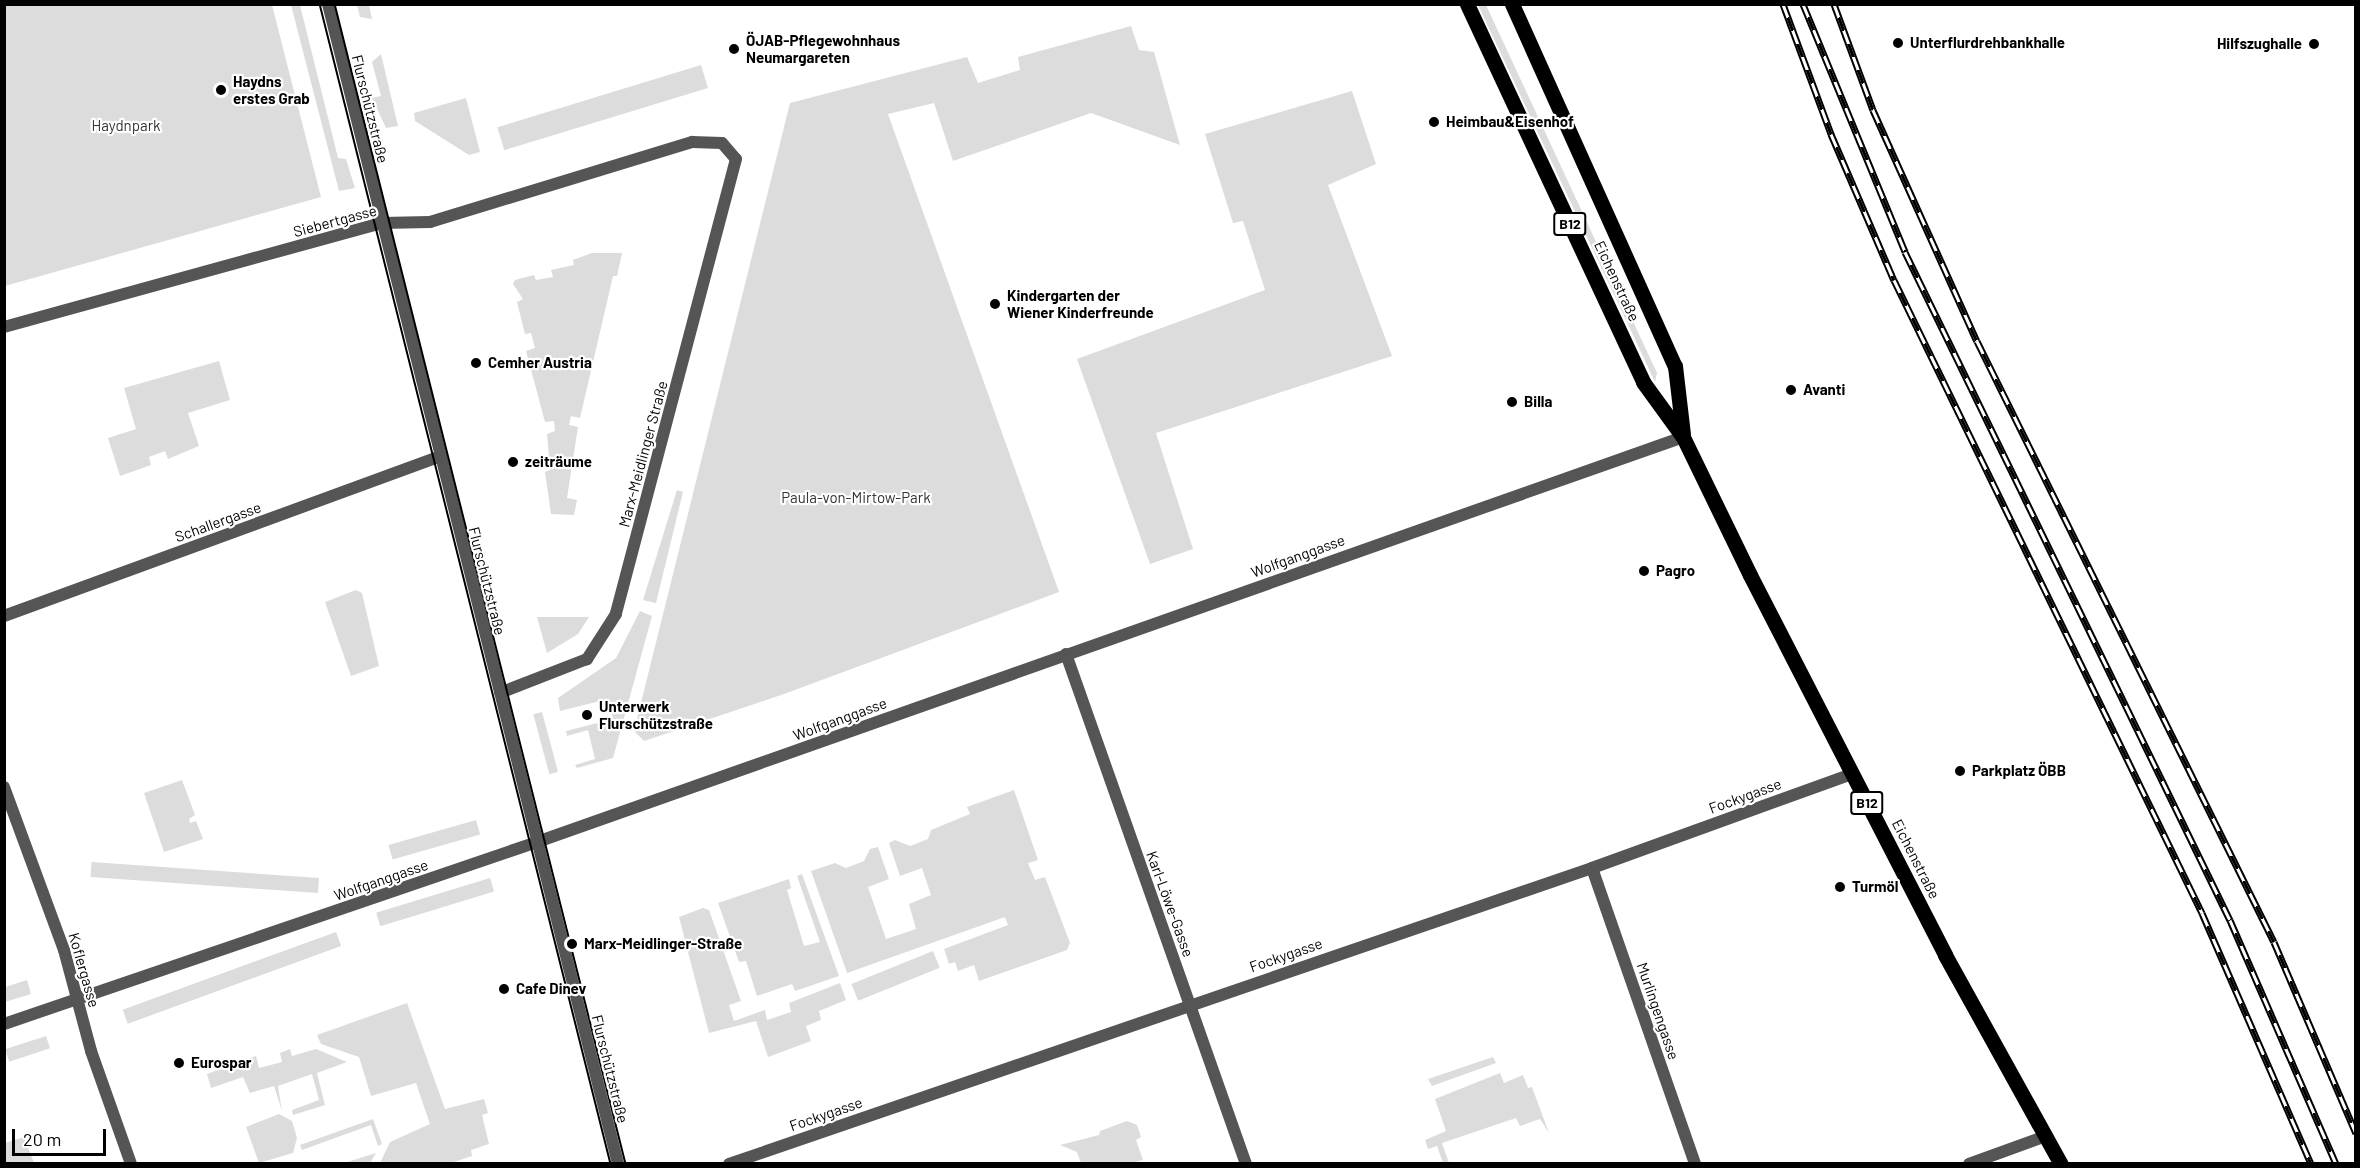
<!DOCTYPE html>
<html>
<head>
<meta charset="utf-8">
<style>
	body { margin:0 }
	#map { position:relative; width:2360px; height:1168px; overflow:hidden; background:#fff; font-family:Barlow,sans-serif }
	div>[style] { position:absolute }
	.green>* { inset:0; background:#dcdcdc; transform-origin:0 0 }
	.pedestrian>* { height:12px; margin:-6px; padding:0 6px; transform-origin:6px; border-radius:6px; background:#555 }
	.minor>* { height:12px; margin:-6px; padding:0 6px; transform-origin:6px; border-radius:6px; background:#555 }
	.tertiary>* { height:12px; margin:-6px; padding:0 6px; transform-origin:6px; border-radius:6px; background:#555 }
	.primary>* { height:15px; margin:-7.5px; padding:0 7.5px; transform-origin:7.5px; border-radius:7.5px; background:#000 }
	.tram>* { height:1.5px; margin:-0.75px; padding:0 0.75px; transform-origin:0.75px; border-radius:0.75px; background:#000 }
	.rail>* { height:7px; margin-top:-3.5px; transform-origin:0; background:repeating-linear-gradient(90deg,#fff 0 14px,#000 0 28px); box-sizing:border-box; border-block:2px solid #000 }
	.dots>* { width:16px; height:16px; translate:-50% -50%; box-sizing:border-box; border:3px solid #fff; border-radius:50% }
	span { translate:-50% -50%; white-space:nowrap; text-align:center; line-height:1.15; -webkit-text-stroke:4.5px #fff; paint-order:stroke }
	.shield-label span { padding:2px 4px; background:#fff; border:2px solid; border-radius:4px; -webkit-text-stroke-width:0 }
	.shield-label { font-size:14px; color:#000; font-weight:700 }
	.poi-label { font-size:15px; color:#000; font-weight:700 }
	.left { translate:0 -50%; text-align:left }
	.right { translate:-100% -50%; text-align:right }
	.street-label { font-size:15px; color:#000 }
	.park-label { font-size:15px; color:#333 }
	.frame { position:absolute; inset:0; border:6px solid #000; pointer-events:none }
	.scale { position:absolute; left:12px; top:1129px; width:94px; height:27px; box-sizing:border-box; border:3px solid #000; border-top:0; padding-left:8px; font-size:18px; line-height:21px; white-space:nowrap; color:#000; -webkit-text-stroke:4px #fff; paint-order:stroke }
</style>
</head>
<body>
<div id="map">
	<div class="green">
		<i style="clip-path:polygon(5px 4px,272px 5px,321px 197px,5px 286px)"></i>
		<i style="clip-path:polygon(291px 5px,300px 5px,338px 158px,346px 159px,355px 188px,339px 191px)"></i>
		<i style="clip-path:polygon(357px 5px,369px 5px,372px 19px,360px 17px)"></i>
		<i style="clip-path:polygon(1478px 5px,1486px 5px,1657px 373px,1655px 382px)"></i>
		<i style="clip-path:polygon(1131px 26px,1139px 50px,1154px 52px,1180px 145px,1091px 113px,953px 161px,934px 103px,888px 114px,1059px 592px,784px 694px,644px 741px,634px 731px,790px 103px,967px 57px,978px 83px,1020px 70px,1018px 57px)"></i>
		<i style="clip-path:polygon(381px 54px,398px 126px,386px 128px,372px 98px,381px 96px,372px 62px)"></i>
		<i style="left:701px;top:65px;width:24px;height:213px;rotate:73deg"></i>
		<i style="clip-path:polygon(1352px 91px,1376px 164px,1328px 185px,1392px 356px,1156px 433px,1193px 549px,1150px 564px,1077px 359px,1265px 290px,1243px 221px,1233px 223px,1205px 134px)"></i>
		<i style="clip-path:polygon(466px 98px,480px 152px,469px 155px,415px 121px,414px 113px)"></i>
		<i style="clip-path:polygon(592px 253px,622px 253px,617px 276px,613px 276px,580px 418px,571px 416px,569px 425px,578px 427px,567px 498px,577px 500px,574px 515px,551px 514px,545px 472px,550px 470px,547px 434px,555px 431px,554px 421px,545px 422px,526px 351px,535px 348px,531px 333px,525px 334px,517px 302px,523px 299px,513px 284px,515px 280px,534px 275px,536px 280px,553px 277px,551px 270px,574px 265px,573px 260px)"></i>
		<i style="clip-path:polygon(219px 361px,230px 400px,188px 413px,199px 446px,168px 459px,165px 451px,149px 457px,151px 465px,120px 476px,108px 438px,136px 429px,124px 388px)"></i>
		<i style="clip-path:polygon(677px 490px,683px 492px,656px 603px,643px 600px)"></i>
		<i style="clip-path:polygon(356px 590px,362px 593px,379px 666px,351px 676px,325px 602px)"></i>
		<i style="clip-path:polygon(640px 611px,652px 616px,613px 758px,577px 768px,575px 765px,595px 759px,588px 730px,567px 736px,566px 731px,613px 719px,608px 699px,560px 711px,558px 698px,616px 658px)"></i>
		<i style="clip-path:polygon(537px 617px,589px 617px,578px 634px,547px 653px)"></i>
		<i style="left:542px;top:712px;width:62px;height:9px;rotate:75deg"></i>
		<i style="clip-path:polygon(182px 780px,195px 815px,189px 819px,190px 823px,196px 821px,203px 839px,164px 852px,144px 793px)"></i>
		<i style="clip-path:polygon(1014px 790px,1038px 860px,1028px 863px,1035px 880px,1045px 877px,1070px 943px,1067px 950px,979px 981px,974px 965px,958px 971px,955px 962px,949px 964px,944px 949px,1008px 925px,1005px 917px,847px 973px,811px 871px,835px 863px,846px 868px,864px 861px,870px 849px,878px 847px,889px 879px,868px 887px,886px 939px,916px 929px,909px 904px,931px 895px,922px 868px,900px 876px,889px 843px,895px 840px,910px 846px,928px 839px,931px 830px,970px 814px,967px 807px)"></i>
		<i style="left:476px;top:820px;width:15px;height:91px;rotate:74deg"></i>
		<i style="clip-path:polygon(802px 874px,839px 976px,795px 991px,792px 984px,757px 996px,746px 961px,739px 962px,718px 903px,789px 879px,791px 888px,787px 890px,804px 946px,820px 942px,797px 876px)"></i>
		<i style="left:319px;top:878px;width:15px;height:228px;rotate:94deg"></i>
		<i style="left:490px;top:878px;width:14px;height:119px;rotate:73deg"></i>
		<i style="clip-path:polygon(703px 908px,709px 910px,741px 1001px,729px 1005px,734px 1021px,765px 1010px,767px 1020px,791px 1012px,789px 1003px,840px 983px,846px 1000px,819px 1011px,821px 1020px,806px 1026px,811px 1041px,768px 1057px,756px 1021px,709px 1033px,679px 917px)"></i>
		<i style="left:336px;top:932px;width:15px;height:227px;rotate:70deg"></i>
		<i style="left:933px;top:951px;width:18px;height:88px;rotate:68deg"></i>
		<i style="clip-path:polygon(27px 980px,31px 994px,5px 1002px,5px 987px)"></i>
		<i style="clip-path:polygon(407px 1003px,445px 1109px,484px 1099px,488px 1113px,482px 1115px,489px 1144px,471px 1150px,472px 1156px,451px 1163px,380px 1163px,390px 1142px,430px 1124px,416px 1083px,371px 1096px,359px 1057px,321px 1044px,317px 1035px)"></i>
		<i style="left:46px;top:1036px;width:13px;height:43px;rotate:72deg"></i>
		<i style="clip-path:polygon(290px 1049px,292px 1056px,316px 1049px,347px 1062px,317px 1073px,325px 1105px,293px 1115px,292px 1110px,319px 1100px,312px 1074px,278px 1086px,282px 1111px,274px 1086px,250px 1093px,243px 1077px,211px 1088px,207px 1074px,256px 1056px,259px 1068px,282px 1062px,280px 1053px)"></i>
		<i style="clip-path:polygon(1493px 1057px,1496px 1063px,1432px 1086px,1428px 1079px)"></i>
		<i style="clip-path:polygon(1500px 1073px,1504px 1083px,1523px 1075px,1528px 1088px,1532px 1087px,1549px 1133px,1540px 1119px,1520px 1126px,1516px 1118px,1442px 1143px,1449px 1163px,1443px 1163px,1437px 1146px,1428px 1149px,1425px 1140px,1446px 1131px,1435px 1099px)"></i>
		<i style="clip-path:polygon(279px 1114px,292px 1121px,297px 1138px,293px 1153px,259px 1163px,246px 1127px)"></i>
		<i style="clip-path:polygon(373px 1119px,382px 1144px,378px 1146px,371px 1125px,302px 1150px,300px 1145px)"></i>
		<i style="clip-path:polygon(1127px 1121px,1137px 1125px,1141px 1137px,1136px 1140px,1143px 1160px,1132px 1163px,1081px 1163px,1077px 1152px,1060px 1145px,1099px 1135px,1100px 1131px)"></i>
		<i style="clip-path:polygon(24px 1137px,34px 1163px,5px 1163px,5px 1143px)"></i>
		<i style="clip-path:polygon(376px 1153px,370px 1163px,344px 1163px)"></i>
	</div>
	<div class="pedestrian">
		<i style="left:1969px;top:1164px;width:82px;rotate:-20deg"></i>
	</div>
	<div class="minor">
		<i style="left:4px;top:327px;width:392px;rotate:-15.4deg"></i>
		<i style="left:382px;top:223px;width:48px;rotate:-1.2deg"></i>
		<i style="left:430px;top:222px;width:274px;rotate:-17deg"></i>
		<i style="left:692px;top:142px;width:30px;rotate:2deg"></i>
		<i style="left:722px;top:143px;width:21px;rotate:49deg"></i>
		<i style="left:736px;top:159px;width:471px;rotate:104.8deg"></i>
		<i style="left:616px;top:614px;width:54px;rotate:122.8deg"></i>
		<i style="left:587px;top:659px;width:93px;rotate:158.7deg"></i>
		<i style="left:4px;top:616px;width:465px;rotate:-20.1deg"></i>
		<i style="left:1066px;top:654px;width:541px;rotate:70.56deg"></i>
		<i style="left:4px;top:787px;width:174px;rotate:69.8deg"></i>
		<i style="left:64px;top:950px;width:105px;rotate:75deg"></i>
		<i style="left:91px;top:1051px;width:120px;rotate:70.5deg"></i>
		<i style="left:1592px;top:868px;width:313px;rotate:70.8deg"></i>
		<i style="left:4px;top:1024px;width:563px;rotate:-18.85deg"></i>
		<i style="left:537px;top:842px;width:1215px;rotate:-19.46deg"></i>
		<i style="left:729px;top:1164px;width:912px;rotate:-18.93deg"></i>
		<i style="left:1592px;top:868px;width:276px;rotate:-19.9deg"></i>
	</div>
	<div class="tertiary">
		<i style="left:328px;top:4px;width:1196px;rotate:75.96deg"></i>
	</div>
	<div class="primary">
		<i style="left:1467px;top:4px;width:417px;rotate:65deg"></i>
		<i style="left:1643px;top:382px;width:68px;rotate:54deg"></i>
		<i style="left:1683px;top:437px;width:153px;rotate:64.1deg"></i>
		<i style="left:1750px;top:575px;width:427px;rotate:62.8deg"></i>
		<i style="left:1945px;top:955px;width:239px;rotate:61deg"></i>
		<i style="left:1512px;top:4px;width:397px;rotate:65.8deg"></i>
		<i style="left:1675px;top:366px;width:68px;rotate:83.3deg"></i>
	</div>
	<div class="tram">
		<i style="left:320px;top:4px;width:1196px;rotate:75.92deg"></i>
		<i style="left:335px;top:4px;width:1196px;rotate:75.92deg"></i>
	</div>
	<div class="rail">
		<i style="left:1783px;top:4px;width:139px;rotate:69.7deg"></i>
		<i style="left:1831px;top:134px;width:159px;rotate:66.7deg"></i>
		<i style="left:1894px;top:280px;width:704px;rotate:64.05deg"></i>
		<i style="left:2202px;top:913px;width:274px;rotate:66.5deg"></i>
		<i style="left:1803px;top:4px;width:268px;rotate:67.6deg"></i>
		<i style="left:1905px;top:252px;width:743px;rotate:64.06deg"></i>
		<i style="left:2230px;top:920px;width:266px;rotate:66.5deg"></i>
		<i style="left:1834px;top:4px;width:113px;rotate:69.8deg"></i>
		<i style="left:1873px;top:110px;width:253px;rotate:65.8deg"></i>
		<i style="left:1977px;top:341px;width:670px;rotate:63.7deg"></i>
		<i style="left:2274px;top:942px;width:208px;rotate:66.8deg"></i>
	</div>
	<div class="dots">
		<i style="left:1898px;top:43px;background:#000"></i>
		<i style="left:2314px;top:44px;background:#000"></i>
		<i style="left:734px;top:49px;background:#000"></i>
		<i style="left:221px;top:90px;background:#000"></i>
		<i style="left:1434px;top:122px;background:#000"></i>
		<i style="left:995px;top:304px;background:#000"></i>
		<i style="left:476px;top:363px;background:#000"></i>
		<i style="left:1791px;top:390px;background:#000"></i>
		<i style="left:1512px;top:402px;background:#000"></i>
		<i style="left:513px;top:462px;background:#000"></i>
		<i style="left:1644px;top:571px;background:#000"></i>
		<i style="left:587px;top:715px;background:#000"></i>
		<i style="left:1960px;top:771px;background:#000"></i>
		<i style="left:1840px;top:887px;background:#000"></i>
		<i style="left:572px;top:944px;background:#000"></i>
		<i style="left:504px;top:989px;background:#000"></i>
		<i style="left:179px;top:1063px;background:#000"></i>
	</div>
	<div class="shield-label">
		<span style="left:1570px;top:224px">B12</span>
		<span style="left:1867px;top:803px">B12</span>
	</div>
	<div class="poi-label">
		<span class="left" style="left:746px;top:49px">ÖJAB-Pflegewohnhaus<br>Neumargareten</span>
		<span class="left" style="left:1910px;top:43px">Unterflurdrehbankhalle</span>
		<span class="right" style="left:2302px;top:44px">Hilfszughalle</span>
		<span class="left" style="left:233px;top:90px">Haydns<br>erstes Grab</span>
		<span class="left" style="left:1446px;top:122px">Heimbau&amp;Eisenhof</span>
		<span class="left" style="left:1007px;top:304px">Kindergarten der<br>Wiener Kinderfreunde</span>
		<span class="left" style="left:488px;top:363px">Cemher Austria</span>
		<span class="left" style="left:1803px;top:390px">Avanti</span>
		<span class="left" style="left:1524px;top:402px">Billa</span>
		<span class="left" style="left:525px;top:462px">zeiträume</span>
		<span class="left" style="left:1656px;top:571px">Pagro</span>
		<span class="left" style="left:599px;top:715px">Unterwerk<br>Flurschützstraße</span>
		<span class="left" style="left:1972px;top:771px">Parkplatz ÖBB</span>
		<span class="left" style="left:1852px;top:887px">Turmöl</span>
		<span class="left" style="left:584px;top:944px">Marx-Meidlinger-Straße</span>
		<span class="left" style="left:516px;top:989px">Cafe Dinev</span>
		<span class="left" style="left:191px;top:1063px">Eurospar</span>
	</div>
	<div class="street-label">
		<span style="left:370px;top:109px;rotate:76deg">Flurschützstraße</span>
		<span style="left:335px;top:221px;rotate:-15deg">Siebertgasse</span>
		<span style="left:1617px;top:281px;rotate:65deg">Eichenstraße</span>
		<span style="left:643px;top:454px;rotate:-75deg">Marx-Meidlinger Straße</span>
		<span style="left:218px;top:522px;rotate:-20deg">Schallergasse</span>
		<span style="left:1298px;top:556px;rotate:-20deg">Wolfganggasse</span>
		<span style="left:487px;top:581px;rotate:76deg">Flurschützstraße</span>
		<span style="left:840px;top:719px;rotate:-20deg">Wolfganggasse</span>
		<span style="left:1745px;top:796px;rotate:-20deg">Fockygasse</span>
		<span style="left:1916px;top:859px;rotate:63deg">Eichenstraße</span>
		<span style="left:381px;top:880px;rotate:-19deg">Wolfganggasse</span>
		<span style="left:1170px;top:904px;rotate:70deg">Karl-Löwe-Gasse</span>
		<span style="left:1286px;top:955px;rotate:-19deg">Fockygasse</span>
		<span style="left:84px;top:970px;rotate:74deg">Koflergasse</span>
		<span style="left:1658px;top:1011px;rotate:71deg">Murlingengasse</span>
		<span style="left:610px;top:1069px;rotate:76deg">Flurschützstraße</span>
		<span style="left:826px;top:1114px;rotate:-19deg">Fockygasse</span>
	</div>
	<div class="park-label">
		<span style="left:126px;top:126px">Haydnpark</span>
		<span style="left:856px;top:498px">Paula-von-Mirtow-Park</span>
	</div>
	<div class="frame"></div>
	<div class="scale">20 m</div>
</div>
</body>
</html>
